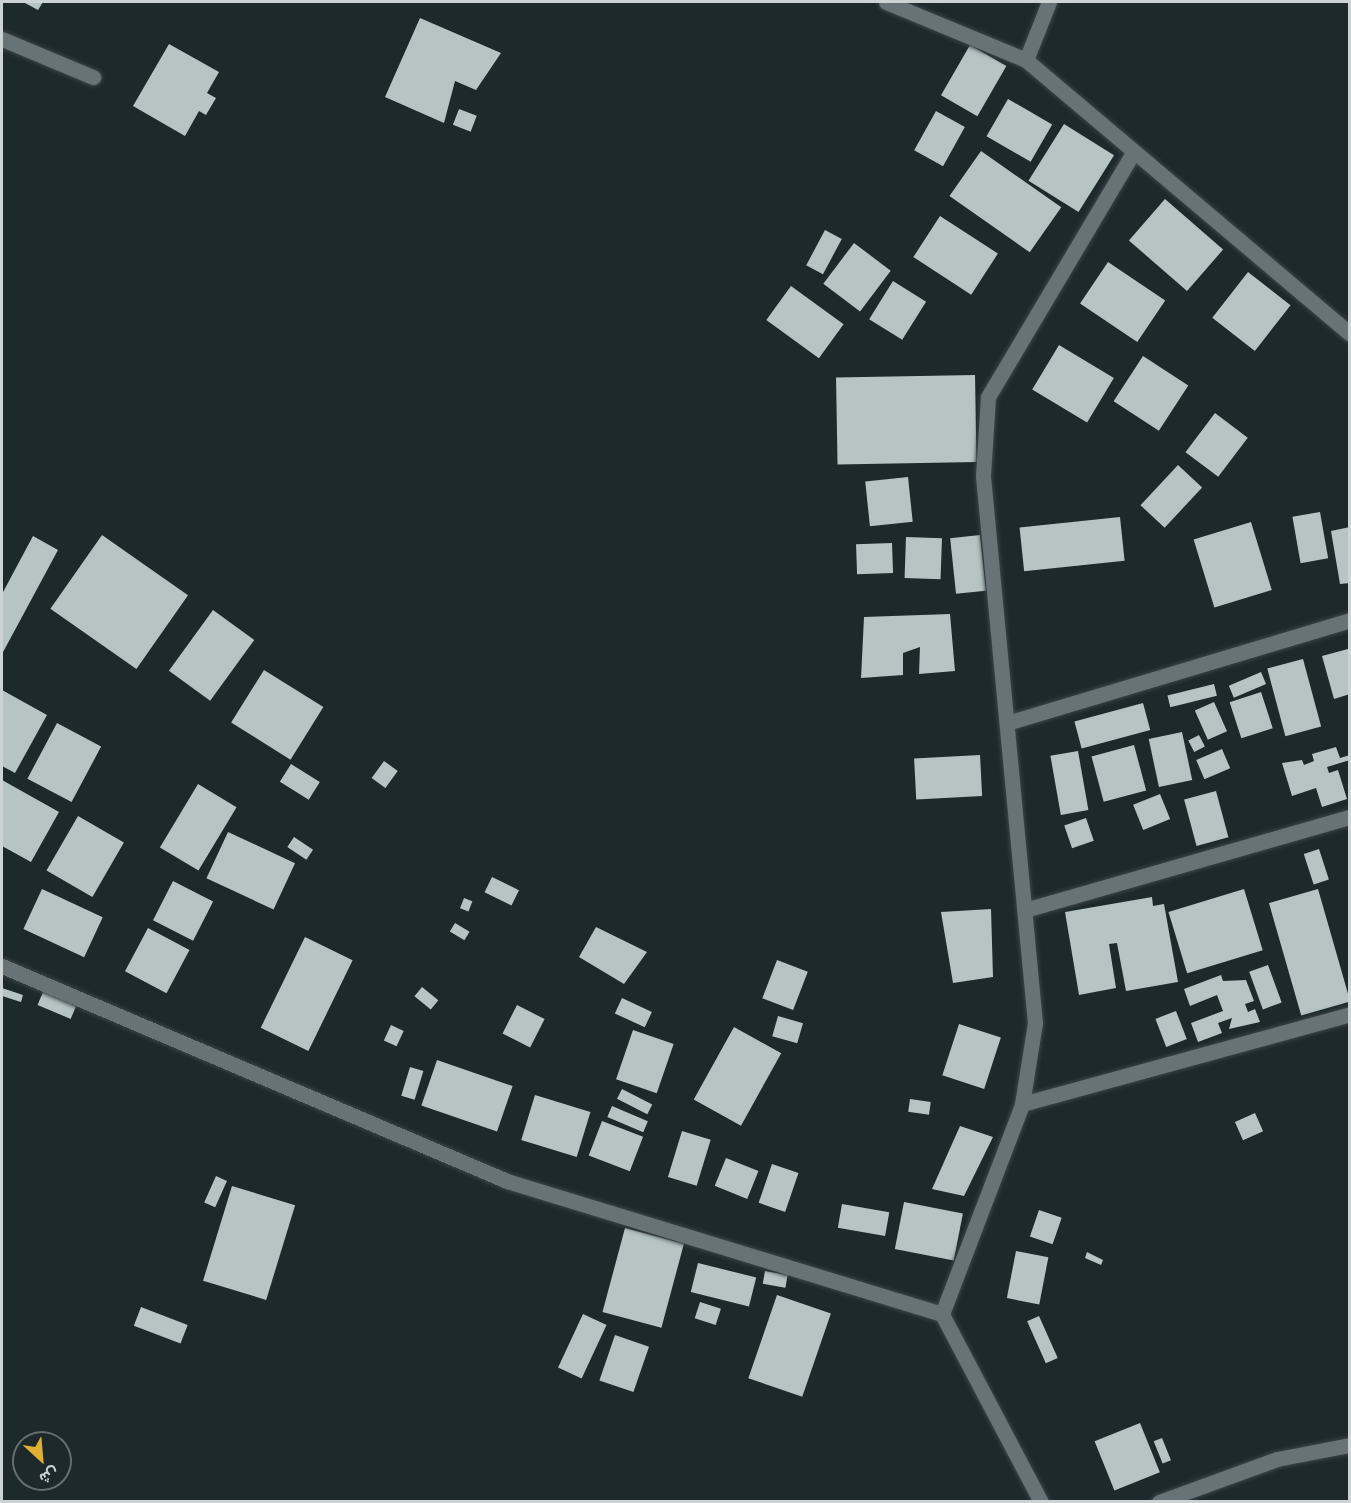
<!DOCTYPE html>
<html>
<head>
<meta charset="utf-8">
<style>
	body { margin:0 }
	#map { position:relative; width:1351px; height:1503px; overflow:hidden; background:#1e292c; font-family:Cabin,Vazirmatn,sans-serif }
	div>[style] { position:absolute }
	.building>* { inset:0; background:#b6c4c4; transform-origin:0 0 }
	.roads { filter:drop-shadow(0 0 2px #3b4447) drop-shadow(0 0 2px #3b4447) }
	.minor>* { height:15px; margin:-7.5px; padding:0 7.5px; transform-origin:7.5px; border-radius:7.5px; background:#677377 }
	span { translate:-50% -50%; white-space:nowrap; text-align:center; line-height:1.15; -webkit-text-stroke:6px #1e292c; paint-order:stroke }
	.frame { position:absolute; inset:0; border:3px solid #ccd3d5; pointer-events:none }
	.north { position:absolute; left:12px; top:1431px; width:60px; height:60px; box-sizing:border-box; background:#1e292c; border:2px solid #646d70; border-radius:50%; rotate:154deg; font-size:16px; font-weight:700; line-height:24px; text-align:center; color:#ccd3d5 }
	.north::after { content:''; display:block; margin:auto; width:21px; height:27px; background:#dfb034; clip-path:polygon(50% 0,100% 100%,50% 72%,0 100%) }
</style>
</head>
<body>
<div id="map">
	<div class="building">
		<i style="clip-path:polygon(23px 2px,43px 2px,38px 10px)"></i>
		<i style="clip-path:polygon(420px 18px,501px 53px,476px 90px,455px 81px,444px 123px,385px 97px)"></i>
		<i style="clip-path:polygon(169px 44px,219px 72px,207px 93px,216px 98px,206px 115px,199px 111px,185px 136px,133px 106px)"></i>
		<i style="left:970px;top:45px;width:42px;height:58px;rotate:30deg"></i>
		<i style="left:1008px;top:99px;width:51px;height:43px;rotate:30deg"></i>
		<i style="left:459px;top:109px;width:19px;height:17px;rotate:21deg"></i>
		<i style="left:936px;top:111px;width:33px;height:45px;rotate:29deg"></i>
		<i style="left:1064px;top:124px;width:59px;height:67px;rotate:32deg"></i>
		<i style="left:981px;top:151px;width:98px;height:55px;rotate:35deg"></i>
		<i style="left:1165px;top:199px;width:77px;height:55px;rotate:41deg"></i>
		<i style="left:940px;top:216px;width:69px;height:49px;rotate:33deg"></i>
		<i style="left:825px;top:230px;width:19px;height:40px;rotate:28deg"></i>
		<i style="left:854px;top:243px;width:46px;height:51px;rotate:37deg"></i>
		<i style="left:1108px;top:262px;width:69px;height:50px;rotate:34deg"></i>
		<i style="left:1248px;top:272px;width:54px;height:58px;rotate:38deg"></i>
		<i style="left:893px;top:281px;width:39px;height:45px;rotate:32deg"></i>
		<i style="left:791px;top:286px;width:65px;height:42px;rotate:36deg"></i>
		<i style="left:1059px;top:345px;width:64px;height:52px;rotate:31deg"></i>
		<i style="left:1143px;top:356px;width:54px;height:54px;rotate:33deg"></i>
		<i style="left:975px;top:375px;width:87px;height:139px;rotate:89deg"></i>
		<i style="left:1215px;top:413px;width:41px;height:49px;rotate:37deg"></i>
		<i style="left:1178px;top:465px;width:33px;height:55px;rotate:43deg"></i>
		<i style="left:908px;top:477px;width:45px;height:43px;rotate:84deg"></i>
		<i style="left:1320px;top:512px;width:47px;height:28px;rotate:80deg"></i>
		<i style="left:1120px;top:517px;width:44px;height:101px;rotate:84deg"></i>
		<i style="left:1251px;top:522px;width:71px;height:60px;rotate:73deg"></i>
		<i style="clip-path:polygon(1350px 527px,1350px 583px,1340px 584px,1331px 531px)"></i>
		<i style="left:102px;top:535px;width:105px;height:90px;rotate:35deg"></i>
		<i style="left:980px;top:535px;width:56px;height:30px;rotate:84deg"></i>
		<i style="clip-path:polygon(33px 536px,58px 550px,2px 654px,2px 594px)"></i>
		<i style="left:906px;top:537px;width:36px;height:41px;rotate:2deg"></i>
		<i style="left:892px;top:543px;width:30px;height:36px;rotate:88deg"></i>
		<i style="left:213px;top:610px;width:51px;height:75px;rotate:36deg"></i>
		<i style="clip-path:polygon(950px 614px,955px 671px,919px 674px,920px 647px,903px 653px,903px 675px,861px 678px,864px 617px)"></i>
		<i style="clip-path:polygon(1348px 649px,1350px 694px,1334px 699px,1322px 656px)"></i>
		<i style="left:1303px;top:659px;width:70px;height:37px;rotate:75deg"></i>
		<i style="left:264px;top:670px;width:70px;height:62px;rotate:32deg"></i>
		<i style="left:1261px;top:672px;width:13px;height:35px;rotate:67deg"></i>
		<i style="left:1214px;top:684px;width:12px;height:48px;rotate:76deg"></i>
		<i style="clip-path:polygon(2px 690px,47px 715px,15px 773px,2px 766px)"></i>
		<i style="left:1261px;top:692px;width:38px;height:33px;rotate:72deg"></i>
		<i style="left:1214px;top:702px;width:32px;height:21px;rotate:66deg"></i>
		<i style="left:1143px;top:703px;width:28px;height:71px;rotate:75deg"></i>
		<i style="left:57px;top:723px;width:50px;height:63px;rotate:28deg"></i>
		<i style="left:1182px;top:732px;width:49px;height:34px;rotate:78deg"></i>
		<i style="left:1199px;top:735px;width:13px;height:12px;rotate:63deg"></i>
		<i style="left:1134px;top:745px;width:47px;height:44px;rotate:75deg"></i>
		<i style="clip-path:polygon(1336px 747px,1340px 758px,1350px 755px,1350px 760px,1327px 767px,1329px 773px,1338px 770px,1347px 799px,1322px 807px,1316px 788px,1292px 796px,1282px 763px,1302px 760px,1304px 765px,1314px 761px,1312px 754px)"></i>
		<i style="left:1222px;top:749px;width:21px;height:28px;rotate:67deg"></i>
		<i style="left:1078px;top:751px;width:60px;height:28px;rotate:80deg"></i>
		<i style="left:980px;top:755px;width:41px;height:66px;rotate:87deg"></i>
		<i style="left:384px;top:761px;width:17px;height:21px;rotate:36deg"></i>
		<i style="left:291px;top:764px;width:34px;height:21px;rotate:32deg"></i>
		<i style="clip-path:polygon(2px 780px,59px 812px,31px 862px,2px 846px)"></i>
		<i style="left:198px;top:784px;width:45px;height:74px;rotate:31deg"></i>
		<i style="left:1216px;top:791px;width:48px;height:33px;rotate:75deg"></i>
		<i style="left:1160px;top:794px;width:27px;height:29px;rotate:68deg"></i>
		<i style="left:78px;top:816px;width:53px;height:63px;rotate:30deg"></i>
		<i style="left:1086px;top:818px;width:24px;height:23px;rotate:71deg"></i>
		<i style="left:228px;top:832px;width:74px;height:51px;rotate:25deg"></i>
		<i style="left:294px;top:837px;width:23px;height:12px;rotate:34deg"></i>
		<i style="left:1319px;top:849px;width:32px;height:16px;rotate:72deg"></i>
		<i style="left:492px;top:877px;width:30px;height:17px;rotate:26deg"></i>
		<i style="left:173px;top:881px;width:45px;height:44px;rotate:27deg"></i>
		<i style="left:42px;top:889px;width:67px;height:44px;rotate:25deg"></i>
		<i style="left:1244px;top:889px;width:64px;height:79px;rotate:73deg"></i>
		<i style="left:1318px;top:889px;width:117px;height:51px;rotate:74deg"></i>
		<i style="clip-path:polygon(1152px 897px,1153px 906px,1164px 904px,1178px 982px,1126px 991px,1117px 943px,1109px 944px,1116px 988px,1079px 995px,1065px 912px)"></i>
		<i style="left:464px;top:898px;width:9px;height:11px;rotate:21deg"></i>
		<i style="clip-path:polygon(991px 909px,993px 977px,953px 983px,941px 912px)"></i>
		<i style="left:455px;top:923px;width:17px;height:10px;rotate:31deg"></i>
		<i style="clip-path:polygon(596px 927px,647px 952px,624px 984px,579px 957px)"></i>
		<i style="left:148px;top:928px;width:47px;height:49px;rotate:28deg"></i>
		<i style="left:305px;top:937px;width:53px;height:101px;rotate:26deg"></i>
		<i style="left:777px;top:960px;width:33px;height:41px;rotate:21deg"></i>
		<i style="left:1268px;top:965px;width:40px;height:20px;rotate:70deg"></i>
		<i style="clip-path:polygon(1221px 975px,1223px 981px,1246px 980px,1254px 1001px,1245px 1004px,1248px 1012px,1255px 1009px,1260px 1022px,1229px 1029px,1232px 1018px,1218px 1023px,1222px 1033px,1198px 1042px,1191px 1023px,1223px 1011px,1217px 995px,1190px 1006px,1184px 989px)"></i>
		<i style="left:422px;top:987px;width:21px;height:12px;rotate:39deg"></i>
		<i style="clip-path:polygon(2px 988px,23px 995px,21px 1002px,2px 996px)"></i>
		<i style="left:43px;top:992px;width:36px;height:14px;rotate:23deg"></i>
		<i style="left:622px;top:998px;width:33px;height:17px;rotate:25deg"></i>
		<i style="left:517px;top:1005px;width:31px;height:32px;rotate:27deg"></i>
		<i style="left:1176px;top:1011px;width:30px;height:22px;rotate:69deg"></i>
		<i style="left:778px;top:1016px;width:26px;height:21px;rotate:16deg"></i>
		<i style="left:959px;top:1024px;width:44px;height:54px;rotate:18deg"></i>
		<i style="left:391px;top:1025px;width:14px;height:17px;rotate:25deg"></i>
		<i style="left:734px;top:1027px;width:54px;height:83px;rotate:29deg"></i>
		<i style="left:633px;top:1030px;width:43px;height:52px;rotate:19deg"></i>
		<i style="left:437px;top:1060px;width:80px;height:48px;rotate:19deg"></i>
		<i style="left:410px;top:1067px;width:14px;height:30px;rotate:17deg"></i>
		<i style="left:622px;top:1089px;width:34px;height:11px;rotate:27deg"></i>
		<i style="left:535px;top:1095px;width:58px;height:47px;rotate:17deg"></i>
		<i style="left:910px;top:1099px;width:21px;height:13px;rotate:8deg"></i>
		<i style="left:612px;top:1106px;width:39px;height:12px;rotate:23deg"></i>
		<i style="left:1255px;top:1113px;width:20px;height:22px;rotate:66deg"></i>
		<i style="left:602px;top:1121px;width:44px;height:37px;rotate:21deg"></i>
		<i style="clip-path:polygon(960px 1126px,993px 1137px,964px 1196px,932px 1189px)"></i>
		<i style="left:682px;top:1131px;width:30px;height:48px;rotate:17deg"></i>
		<i style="left:726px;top:1158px;width:35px;height:30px;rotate:22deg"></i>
		<i style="left:772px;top:1164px;width:28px;height:41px;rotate:19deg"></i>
		<i style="left:216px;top:1176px;width:12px;height:29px;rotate:24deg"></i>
		<i style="left:232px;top:1186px;width:66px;height:99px;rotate:17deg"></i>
		<i style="left:904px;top:1202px;width:60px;height:48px;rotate:11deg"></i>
		<i style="left:842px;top:1204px;width:48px;height:24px;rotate:10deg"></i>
		<i style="left:1039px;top:1210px;width:24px;height:28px;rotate:19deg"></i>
		<i style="left:625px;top:1228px;width:61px;height:87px;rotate:15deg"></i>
		<i style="left:1016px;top:1251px;width:33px;height:48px;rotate:11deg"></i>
		<i style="clip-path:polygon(1087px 1252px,1103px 1260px,1101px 1265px,1085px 1258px)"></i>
		<i style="left:698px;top:1263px;width:60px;height:30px;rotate:14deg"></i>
		<i style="left:765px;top:1271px;width:23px;height:13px;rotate:10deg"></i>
		<i style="left:777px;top:1295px;width:57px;height:88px;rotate:19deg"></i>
		<i style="left:700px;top:1302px;width:22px;height:17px;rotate:18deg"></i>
		<i style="left:141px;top:1307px;width:50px;height:20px;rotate:21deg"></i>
		<i style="left:583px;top:1314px;width:26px;height:59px;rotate:25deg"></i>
		<i style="left:1039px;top:1316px;width:46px;height:13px;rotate:66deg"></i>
		<i style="left:615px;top:1335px;width:36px;height:48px;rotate:19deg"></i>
		<i style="left:1140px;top:1423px;width:53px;height:49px;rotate:68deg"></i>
		<i style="left:1162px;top:1438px;width:24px;height:9px;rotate:68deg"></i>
	</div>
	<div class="roads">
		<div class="minor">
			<i style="left:886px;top:2px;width:152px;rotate:22.5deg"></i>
			<i style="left:1026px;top:60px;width:424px;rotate:40.2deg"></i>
			<i style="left:2px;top:39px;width:99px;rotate:22.7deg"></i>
			<i style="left:1026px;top:60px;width:62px;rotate:-68.4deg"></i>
			<i style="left:1007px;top:723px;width:358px;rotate:-16.7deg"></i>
			<i style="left:1025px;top:910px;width:338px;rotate:-16deg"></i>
			<i style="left:2px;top:966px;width:549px;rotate:23.06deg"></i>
			<i style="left:507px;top:1181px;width:455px;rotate:17deg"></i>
			<i style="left:1022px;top:1104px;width:340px;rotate:-15.3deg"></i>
			<i style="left:1041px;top:1502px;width:212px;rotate:-117.8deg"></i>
			<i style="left:942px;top:1314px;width:225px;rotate:-69.1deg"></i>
			<i style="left:1022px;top:1104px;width:82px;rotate:-80.9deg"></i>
			<i style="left:1035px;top:1023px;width:549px;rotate:-95.43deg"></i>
			<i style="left:983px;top:476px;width:79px;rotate:-86.4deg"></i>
			<i style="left:988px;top:397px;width:282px;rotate:-59.3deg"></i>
			<i style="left:1159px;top:1502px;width:126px;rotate:-20deg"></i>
			<i style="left:1277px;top:1459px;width:74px;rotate:-10.9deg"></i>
		</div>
	</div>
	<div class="frame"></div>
	<div class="north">ش</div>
</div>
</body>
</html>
